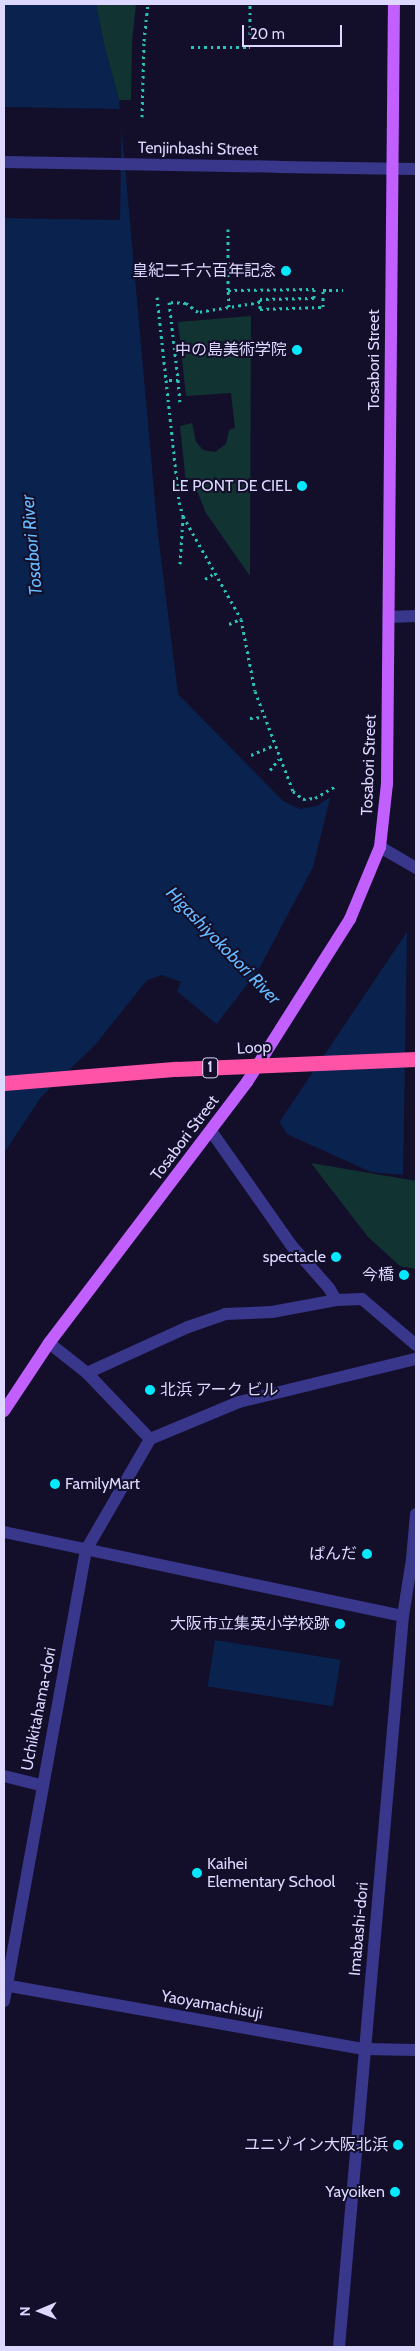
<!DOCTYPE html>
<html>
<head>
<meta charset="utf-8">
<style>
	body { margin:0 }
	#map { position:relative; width:420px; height:2351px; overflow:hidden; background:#130f2a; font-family:Cabin,"Noto Sans JP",sans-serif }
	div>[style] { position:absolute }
	.green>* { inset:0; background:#113433 }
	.water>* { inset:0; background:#09234e; transform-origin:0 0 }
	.pier>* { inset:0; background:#130f2a; transform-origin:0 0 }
	.path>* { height:3px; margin-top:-1.5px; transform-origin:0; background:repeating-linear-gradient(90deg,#29c2b7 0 2.5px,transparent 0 6.5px) }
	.minor>* { height:12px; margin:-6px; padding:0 6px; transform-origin:6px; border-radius:6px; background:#39378b }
	.major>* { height:12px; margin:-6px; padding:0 6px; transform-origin:6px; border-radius:6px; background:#c15fff }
	.minor-bridge>* { height:12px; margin:-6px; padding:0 6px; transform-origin:6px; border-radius:6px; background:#39378b }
	.highway-bridge>* { height:15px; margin:-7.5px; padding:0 7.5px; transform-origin:7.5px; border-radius:7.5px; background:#ff53a7 }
	.dots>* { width:14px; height:14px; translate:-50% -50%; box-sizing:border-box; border:2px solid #130f2a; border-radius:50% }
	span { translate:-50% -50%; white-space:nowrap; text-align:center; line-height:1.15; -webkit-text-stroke:4px #130f2a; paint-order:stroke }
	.shield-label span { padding:1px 4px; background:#130f2a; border:1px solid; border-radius:4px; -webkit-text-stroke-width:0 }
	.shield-label { font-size:15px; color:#dcd8ff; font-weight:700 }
	.street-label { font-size:16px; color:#dcd8ff }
	.poi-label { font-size:16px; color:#dcd8ff }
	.right { translate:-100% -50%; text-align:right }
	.left { translate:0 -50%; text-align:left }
	.water-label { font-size:18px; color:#66baff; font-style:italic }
	.frame { position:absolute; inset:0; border:5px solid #dcd8ff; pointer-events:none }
	.north { position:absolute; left:15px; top:2286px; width:50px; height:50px; -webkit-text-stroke:4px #130f2a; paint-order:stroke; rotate:269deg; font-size:14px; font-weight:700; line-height:20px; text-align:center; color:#dcd8ff }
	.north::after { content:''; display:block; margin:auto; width:18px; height:22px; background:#dcd8ff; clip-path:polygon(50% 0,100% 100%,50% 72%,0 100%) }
	.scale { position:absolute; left:242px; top:25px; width:100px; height:22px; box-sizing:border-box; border:2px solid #dcd8ff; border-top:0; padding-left:6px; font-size:15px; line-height:18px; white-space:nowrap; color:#dcd8ff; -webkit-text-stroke:4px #130f2a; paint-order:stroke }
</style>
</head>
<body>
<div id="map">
	<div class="green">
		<i style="clip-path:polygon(96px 4px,136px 4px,132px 41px,131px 100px,119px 100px,104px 44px)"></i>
		<i style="clip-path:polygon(251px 316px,250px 576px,206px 513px,192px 478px,186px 483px,180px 426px,192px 423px,196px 442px,203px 450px,215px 452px,226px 444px,229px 430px,235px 428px,231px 393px,186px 396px,178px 322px)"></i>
		<i style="clip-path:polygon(311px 1163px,416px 1181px,416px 1269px,400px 1266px,368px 1237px)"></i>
	</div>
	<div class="water">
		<i style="clip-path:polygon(4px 4px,96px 4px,104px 44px,119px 100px,158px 535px,178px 694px,283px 801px,300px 809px,317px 806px,333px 795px,416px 857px,416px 1176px,371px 1172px,287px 1134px,220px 1027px,177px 991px,181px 982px,162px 975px,147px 980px,95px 1045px,41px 1097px,4px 1153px)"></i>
		<i style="left:215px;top:1640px;width:127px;height:47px;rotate:9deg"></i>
	</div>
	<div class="pier">
		<i style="left:4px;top:107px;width:118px;height:111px;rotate:1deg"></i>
		<i style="clip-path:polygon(334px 793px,416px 854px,416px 1178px,403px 1177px,407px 932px,278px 1124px,215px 1026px,259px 969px,313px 867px,331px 794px)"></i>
	</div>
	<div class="path">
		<i style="left:191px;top:47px;width:59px"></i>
		<i style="left:250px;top:47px;width:43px;rotate:-90deg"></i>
		<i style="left:142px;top:117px;width:76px;rotate:-88.5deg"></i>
		<i style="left:144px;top:41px;width:37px;rotate:-84deg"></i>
		<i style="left:228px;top:229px;width:61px;rotate:90deg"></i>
		<i style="left:157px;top:297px;width:83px;rotate:83.8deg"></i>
		<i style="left:260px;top:302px;width:63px;rotate:170.8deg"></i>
		<i style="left:198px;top:312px;width:15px;rotate:-143deg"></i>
		<i style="left:186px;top:303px;width:17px;rotate:-177deg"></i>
		<i style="left:169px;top:302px;width:79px;rotate:83.4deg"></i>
		<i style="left:178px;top:380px;width:12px;rotate:180deg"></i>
		<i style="left:166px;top:380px;width:123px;rotate:83.9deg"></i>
		<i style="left:179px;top:502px;width:15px;rotate:74deg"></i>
		<i style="left:183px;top:516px;width:118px;rotate:60.6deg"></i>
		<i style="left:241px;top:619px;width:73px;rotate:79deg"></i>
		<i style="left:255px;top:691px;width:107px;rotate:69.2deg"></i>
		<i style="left:293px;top:791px;width:13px;rotate:39deg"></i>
		<i style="left:303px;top:799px;width:12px;rotate:-5deg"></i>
		<i style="left:315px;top:798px;width:24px;rotate:-30deg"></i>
		<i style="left:229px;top:307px;width:17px;rotate:-93deg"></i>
		<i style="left:228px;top:290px;width:86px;rotate:-0.7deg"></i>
		<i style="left:314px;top:289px;width:9px;rotate:90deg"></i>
		<i style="left:314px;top:298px;width:54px;rotate:178.9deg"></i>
		<i style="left:260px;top:299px;width:10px;rotate:90deg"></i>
		<i style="left:260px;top:309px;width:63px;rotate:-1.8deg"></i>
		<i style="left:323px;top:307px;width:17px;rotate:-90deg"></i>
		<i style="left:323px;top:290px;width:20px"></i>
		<i style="left:178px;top:380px;width:24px;rotate:85deg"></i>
		<i style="left:180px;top:564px;width:47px;rotate:-86.3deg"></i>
		<i style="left:205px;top:579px;width:12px;rotate:-31deg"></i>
		<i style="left:229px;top:624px;width:13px;rotate:-23deg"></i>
		<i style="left:250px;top:718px;width:13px;rotate:-4deg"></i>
		<i style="left:251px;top:755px;width:25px;rotate:-23deg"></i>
		<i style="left:270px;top:770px;width:14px;rotate:-51deg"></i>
	</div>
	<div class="minor">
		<i style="left:278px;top:167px;width:138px;rotate:0.8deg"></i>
		<i style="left:389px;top:617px;width:27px;rotate:-2deg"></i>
		<i style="left:380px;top:847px;width:42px;rotate:30.3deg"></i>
		<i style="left:211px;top:1131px;width:139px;rotate:54.9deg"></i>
		<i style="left:291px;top:1245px;width:57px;rotate:48.5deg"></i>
		<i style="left:329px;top:1288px;width:14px;rotate:60deg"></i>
		<i style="left:336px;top:1300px;width:26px;rotate:-2deg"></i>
		<i style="left:362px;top:1299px;width:71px;rotate:40.4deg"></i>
		<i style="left:49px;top:1343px;width:48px;rotate:38.3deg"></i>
		<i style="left:87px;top:1373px;width:91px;rotate:46.3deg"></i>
		<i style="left:87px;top:1373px;width:111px;rotate:-24.5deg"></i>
		<i style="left:188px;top:1327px;width:39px;rotate:-19deg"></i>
		<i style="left:225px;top:1314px;width:47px;rotate:-2.4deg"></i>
		<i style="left:272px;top:1312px;width:65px;rotate:-10.6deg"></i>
		<i style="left:150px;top:1439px;width:96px;rotate:-22.6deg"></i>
		<i style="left:239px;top:1402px;width:182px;rotate:-13.7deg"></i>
		<i style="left:4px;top:1532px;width:408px;rotate:11.9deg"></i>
		<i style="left:4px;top:1776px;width:38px;rotate:14deg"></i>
		<i style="left:4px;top:1985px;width:367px;rotate:10.1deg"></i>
		<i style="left:365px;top:2049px;width:51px;rotate:1.1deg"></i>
		<i style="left:4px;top:2001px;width:458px;rotate:-79.7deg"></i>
		<i style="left:86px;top:1550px;width:128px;rotate:-60deg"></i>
		<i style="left:339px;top:2347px;width:734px;rotate:-85deg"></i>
		<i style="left:403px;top:1616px;width:58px;rotate:-81deg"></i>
		<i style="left:412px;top:1559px;width:45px;rotate:-84.9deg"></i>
	</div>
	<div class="major">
		<i style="left:4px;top:1411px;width:82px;rotate:-56.5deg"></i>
		<i style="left:49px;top:1343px;width:328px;rotate:-52.8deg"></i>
		<i style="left:247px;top:1082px;width:193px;rotate:-57.7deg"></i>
		<i style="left:350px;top:919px;width:78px;rotate:-67.4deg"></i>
		<i style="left:380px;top:847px;width:63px;rotate:-83.7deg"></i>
		<i style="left:387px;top:784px;width:780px;rotate:-89.49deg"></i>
	</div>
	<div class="minor-bridge">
		<i style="left:4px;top:162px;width:274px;rotate:1deg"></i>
	</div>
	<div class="highway-bridge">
		<i style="left:4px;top:1083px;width:173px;rotate:-4.7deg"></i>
		<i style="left:176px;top:1069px;width:240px;rotate:-2.4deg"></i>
	</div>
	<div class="dots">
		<i style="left:286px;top:271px;background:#04e9ff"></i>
		<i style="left:297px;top:350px;background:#04e9ff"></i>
		<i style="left:302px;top:486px;background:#04e9ff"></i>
		<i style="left:336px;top:1257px;background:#04e9ff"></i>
		<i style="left:404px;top:1275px;background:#04e9ff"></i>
		<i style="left:150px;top:1390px;background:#04e9ff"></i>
		<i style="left:55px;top:1484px;background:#04e9ff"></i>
		<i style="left:367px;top:1554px;background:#04e9ff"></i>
		<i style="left:340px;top:1624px;background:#04e9ff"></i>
		<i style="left:197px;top:1873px;background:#04e9ff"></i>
		<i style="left:398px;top:2145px;background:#04e9ff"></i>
		<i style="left:395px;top:2192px;background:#04e9ff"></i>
	</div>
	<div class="shield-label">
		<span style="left:210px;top:1068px">1</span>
	</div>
	<div class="street-label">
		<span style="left:198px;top:149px;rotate:1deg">Tenjinbashi Street</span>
		<span style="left:374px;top:360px;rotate:-90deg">Tosabori Street</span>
		<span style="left:369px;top:765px;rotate:-88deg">Tosabori Street</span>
		<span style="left:254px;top:1048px;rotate:-3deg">Loop</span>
		<span style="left:185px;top:1138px;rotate:-53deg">Tosabori Street</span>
		<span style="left:39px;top:1709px;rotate:-79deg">Uchikitahama-dori</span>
		<span style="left:359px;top:1929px;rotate:-85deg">Imabashi-dori</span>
		<span style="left:212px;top:2005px;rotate:10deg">Yaoyamachisuji</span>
	</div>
	<div class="poi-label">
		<span class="right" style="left:276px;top:271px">皇紀二千六百年記念</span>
		<span class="right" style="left:287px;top:350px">中の島美術学院</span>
		<span class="right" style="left:292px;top:486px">LE PONT DE CIEL</span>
		<span class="right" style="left:326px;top:1257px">spectacle</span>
		<span class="right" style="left:394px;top:1275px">今橋</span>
		<span class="left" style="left:160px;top:1390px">北浜 アーク ビル</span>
		<span class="left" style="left:65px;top:1484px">FamilyMart</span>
		<span class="right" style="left:357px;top:1554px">ぱんだ</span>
		<span class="right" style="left:330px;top:1624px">大阪市立集英小学校跡</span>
		<span class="left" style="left:207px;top:1873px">Kaihei<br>Elementary School</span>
		<span class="right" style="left:388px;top:2145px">ユニゾイン大阪北浜</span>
		<span class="right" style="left:385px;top:2192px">Yayoiken</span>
	</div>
	<div class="water-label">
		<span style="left:32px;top:545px;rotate:-95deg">Tosabori River</span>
		<span style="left:223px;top:946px;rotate:46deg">Higashiyokobori River</span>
	</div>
	<div class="frame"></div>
	<div class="north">N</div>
	<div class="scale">20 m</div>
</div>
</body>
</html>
